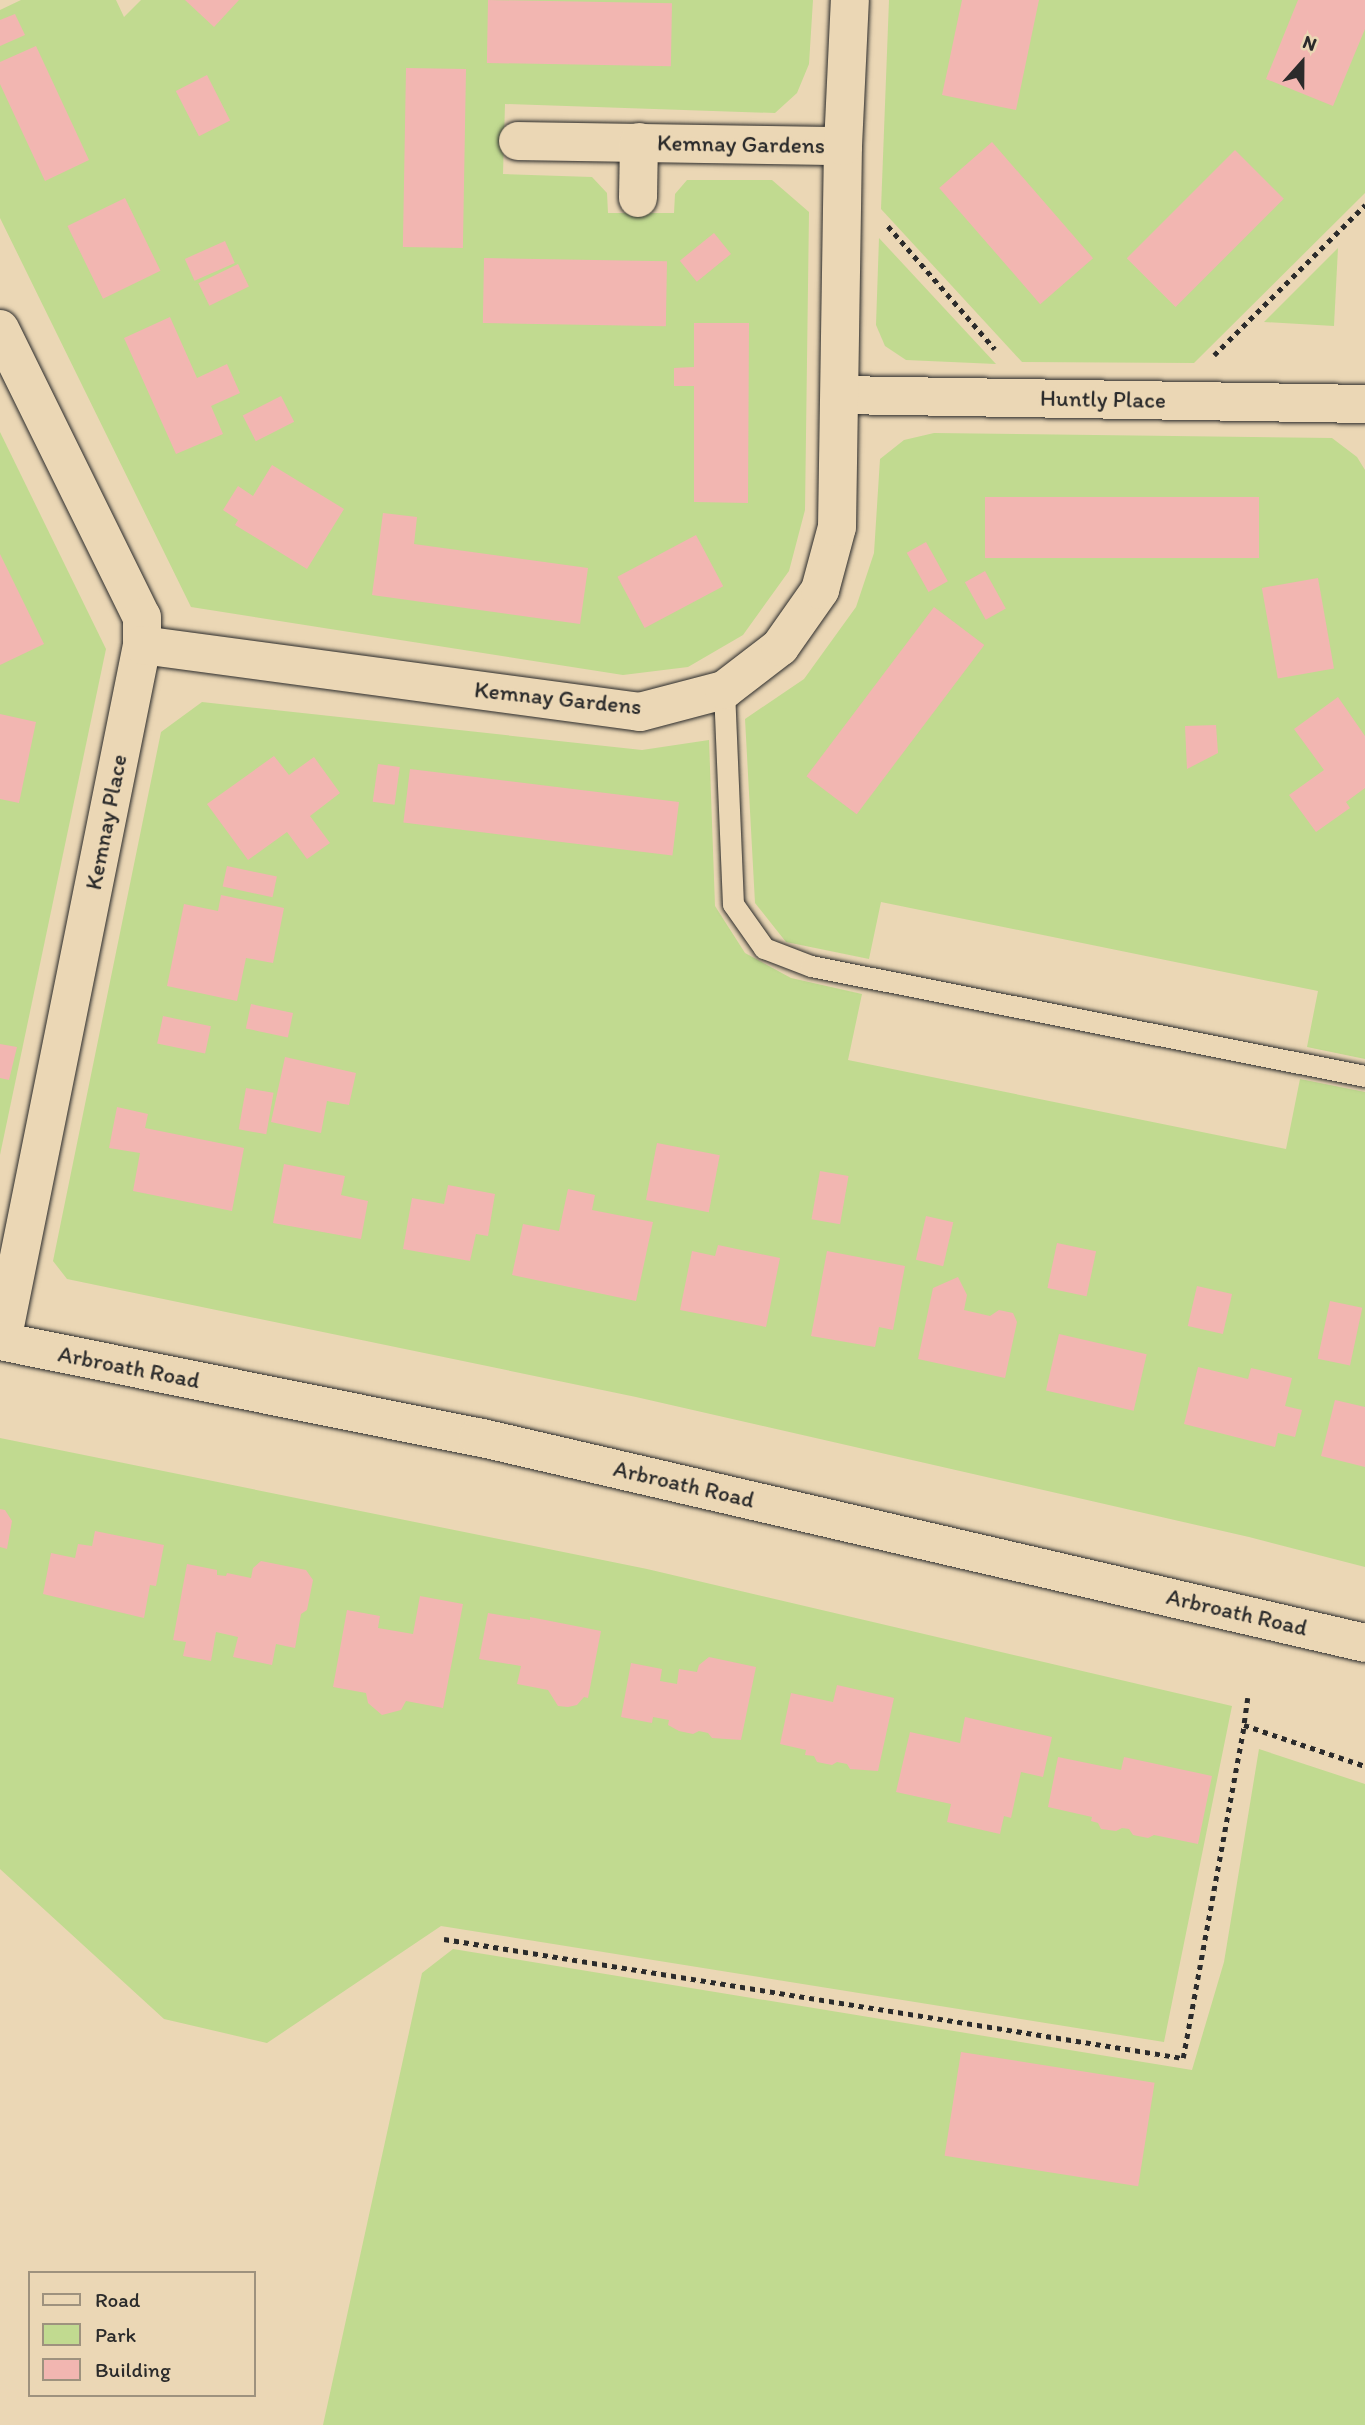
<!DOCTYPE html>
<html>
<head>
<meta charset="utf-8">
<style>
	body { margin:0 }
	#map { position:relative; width:1365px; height:2425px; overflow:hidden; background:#ebd7b5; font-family:Itim,sans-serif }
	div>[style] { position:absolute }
	.green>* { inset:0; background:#c1da90 }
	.building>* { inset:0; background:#f2b6b1; transform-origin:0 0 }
	.path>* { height:4.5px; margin-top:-2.25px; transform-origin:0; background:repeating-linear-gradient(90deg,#2b2b2b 0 5px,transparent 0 10px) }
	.roads { filter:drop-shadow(0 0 2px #2b2b2b) drop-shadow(0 0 2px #2b2b2b) }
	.service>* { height:21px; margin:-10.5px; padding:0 10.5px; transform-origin:10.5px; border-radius:10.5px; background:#ebd7b5 }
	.minor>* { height:38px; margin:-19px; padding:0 19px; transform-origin:19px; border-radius:19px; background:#ebd7b5 }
	.primary>* { height:38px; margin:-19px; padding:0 19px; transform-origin:19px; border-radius:19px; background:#ebd7b5 }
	span { translate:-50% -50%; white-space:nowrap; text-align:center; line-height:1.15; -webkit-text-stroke:5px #ebd7b5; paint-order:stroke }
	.street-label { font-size:23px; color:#2b2b2b }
	.legend { position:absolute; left:28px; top:2271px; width:228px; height:126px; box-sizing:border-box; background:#ebd7b5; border:2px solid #9e927e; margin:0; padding:9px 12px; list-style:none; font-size:21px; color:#2b2b2b }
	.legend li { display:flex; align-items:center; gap:14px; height:35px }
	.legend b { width:35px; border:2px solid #9e927e }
	.north { position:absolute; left:1267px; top:28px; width:70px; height:70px; -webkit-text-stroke:5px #ebd7b5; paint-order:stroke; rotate:21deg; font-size:19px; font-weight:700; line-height:28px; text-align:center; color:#2b2b2b }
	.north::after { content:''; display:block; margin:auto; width:24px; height:32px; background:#2b2b2b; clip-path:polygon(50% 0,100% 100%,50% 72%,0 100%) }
</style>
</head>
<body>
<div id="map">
	<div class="green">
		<i style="clip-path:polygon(21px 0,116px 0,124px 17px,141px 0,813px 0,809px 64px,797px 93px,775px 113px,505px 104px,503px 174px,592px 177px,607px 193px,608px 213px,674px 213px,675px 194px,687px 180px,772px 180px,809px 212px,805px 510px,789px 571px,743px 635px,688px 667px,623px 675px,191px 607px,0 218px,0 10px)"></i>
		<i style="clip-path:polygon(889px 0,1365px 0,1365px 193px,1194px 363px,1022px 362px,881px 209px)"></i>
		<i style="clip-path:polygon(879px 238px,996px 364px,906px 360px,885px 346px,876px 325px)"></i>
		<i style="clip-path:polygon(1338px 248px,1334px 326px,1264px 322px)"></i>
		<i style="clip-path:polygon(0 432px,106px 649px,0 1155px)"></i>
		<i style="clip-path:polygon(934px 433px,1332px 438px,1357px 457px,1365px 470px,1365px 1059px,1307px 1047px,1318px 991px,881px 902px,869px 959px,786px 942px,755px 903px,745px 719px,804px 679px,856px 607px,874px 553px,880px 459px,904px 440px)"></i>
		<i style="clip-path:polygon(202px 702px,642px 750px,709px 740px,715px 906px,745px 953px,791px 978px,862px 994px,848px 1060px,1286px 1149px,1300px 1079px,1365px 1092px,1365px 1567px,1249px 1537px,636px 1397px,67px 1279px,53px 1261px,161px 732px)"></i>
		<i style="clip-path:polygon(0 1438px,647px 1569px,1232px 1706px,1164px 2042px,441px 1926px,267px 2043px,164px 2019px,0 1869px)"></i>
		<i style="clip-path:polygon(1259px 1749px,1365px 1784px,1365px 2425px,323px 2425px,422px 1973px,453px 1949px,1192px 2070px,1224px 1962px)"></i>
	</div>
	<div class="building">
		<i style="clip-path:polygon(185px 0,239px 0,214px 27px)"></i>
		<i style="left:488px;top:0;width:184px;height:63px;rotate:1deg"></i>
		<i style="clip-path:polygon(962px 0,1039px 0,1016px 110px,942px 95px)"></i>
		<i style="clip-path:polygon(1298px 0,1365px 0,1365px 29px,1333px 106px,1266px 79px)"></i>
		<i style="clip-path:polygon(15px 14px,25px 35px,0 46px,0 20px)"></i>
		<i style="clip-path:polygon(36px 46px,89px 160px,45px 181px,0 84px,0 62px)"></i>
		<i style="left:406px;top:68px;width:60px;height:179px;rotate:1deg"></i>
		<i style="left:207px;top:75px;width:51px;height:35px;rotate:63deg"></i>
		<i style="left:992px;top:142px;width:154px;height:70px;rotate:49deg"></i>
		<i style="left:1235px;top:150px;width:69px;height:153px;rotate:45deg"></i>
		<i style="left:125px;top:198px;width:81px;height:64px;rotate:64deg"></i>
		<i style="left:714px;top:233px;width:27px;height:44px;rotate:51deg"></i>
		<i style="left:225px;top:241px;width:24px;height:44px;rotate:66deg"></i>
		<i style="left:484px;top:258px;width:183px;height:65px;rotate:1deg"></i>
		<i style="left:238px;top:264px;width:25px;height:44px;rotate:64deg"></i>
		<i style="clip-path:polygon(170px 317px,197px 378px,227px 364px,240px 393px,211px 406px,223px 434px,176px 454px,124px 338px)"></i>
		<i style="clip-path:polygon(694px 323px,749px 323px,748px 503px,694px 502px,694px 386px,674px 386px,674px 368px,694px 367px)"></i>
		<i style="left:281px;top:396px;width:29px;height:43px;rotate:63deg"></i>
		<i style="clip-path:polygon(272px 465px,344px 509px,307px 569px,235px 525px,238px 520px,223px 510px,238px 486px,253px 496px)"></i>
		<i style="left:985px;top:497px;width:274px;height:61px"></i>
		<i style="clip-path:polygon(383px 513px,417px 517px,414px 544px,588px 568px,580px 624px,372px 595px)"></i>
		<i style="left:696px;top:535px;width:58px;height:89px;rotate:62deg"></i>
		<i style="left:926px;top:542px;width:45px;height:22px;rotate:61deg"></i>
		<i style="clip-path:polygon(0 554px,44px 644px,0 665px)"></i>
		<i style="left:985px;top:571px;width:43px;height:23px;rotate:61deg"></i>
		<i style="left:1318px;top:578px;width:92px;height:57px;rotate:80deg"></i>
		<i style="left:934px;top:607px;width:63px;height:212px;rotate:37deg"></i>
		<i style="clip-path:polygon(1338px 697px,1365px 736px,1365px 788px,1346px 802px,1350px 808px,1316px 832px,1289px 795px,1324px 770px,1294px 729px)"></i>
		<i style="clip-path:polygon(0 714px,36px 722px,19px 803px,0 799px)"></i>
		<i style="clip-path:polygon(1216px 725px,1218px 753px,1187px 769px,1185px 726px)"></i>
		<i style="clip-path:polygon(274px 756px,289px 775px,314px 757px,340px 793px,310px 816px,330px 843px,307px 859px,287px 832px,248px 860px,207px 804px)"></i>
		<i style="left:378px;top:764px;width:22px;height:38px;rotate:8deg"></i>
		<i style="left:410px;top:769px;width:271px;height:54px;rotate:7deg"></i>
		<i style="left:227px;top:866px;width:51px;height:21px;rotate:12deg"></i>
		<i style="clip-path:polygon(221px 895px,284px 908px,273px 963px,246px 958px,237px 1001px,167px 986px,184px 904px,218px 911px)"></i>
		<i style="left:251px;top:1004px;width:43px;height:25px;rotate:12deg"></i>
		<i style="left:163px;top:1016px;width:49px;height:28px;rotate:12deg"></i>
		<i style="clip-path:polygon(0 1044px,17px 1047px,9px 1080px,0 1078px)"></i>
		<i style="clip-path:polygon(285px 1057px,356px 1073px,349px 1105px,327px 1101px,321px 1133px,271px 1122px)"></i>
		<i style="left:246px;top:1088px;width:28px;height:42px;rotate:10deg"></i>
		<i style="clip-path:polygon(117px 1107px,148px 1114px,145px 1128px,244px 1148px,232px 1211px,133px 1191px,140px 1153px,109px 1148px)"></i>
		<i style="left:657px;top:1143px;width:64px;height:58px;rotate:11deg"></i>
		<i style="clip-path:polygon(284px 1164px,345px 1176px,341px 1195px,368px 1201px,361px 1239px,273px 1223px)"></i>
		<i style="left:820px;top:1171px;width:29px;height:49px;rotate:10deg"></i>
		<i style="clip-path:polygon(448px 1185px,495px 1194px,488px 1236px,476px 1234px,470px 1261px,403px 1249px,412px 1198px,444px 1204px)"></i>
		<i style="clip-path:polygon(568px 1189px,595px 1195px,592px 1210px,653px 1222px,636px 1301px,512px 1275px,523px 1224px,559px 1231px)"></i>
		<i style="left:926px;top:1216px;width:28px;height:45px;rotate:13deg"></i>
		<i style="left:1057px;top:1243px;width:40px;height:46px;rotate:12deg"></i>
		<i style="clip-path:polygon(718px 1245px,780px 1258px,766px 1327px,680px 1310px,692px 1251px,715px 1256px)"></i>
		<i style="clip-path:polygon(827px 1251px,905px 1266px,893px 1330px,879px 1327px,875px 1347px,811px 1336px)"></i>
		<i style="clip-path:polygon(958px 1277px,967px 1295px,964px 1310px,990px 1316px,999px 1310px,1013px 1313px,1017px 1322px,1005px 1378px,918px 1359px,933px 1288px)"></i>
		<i style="left:1197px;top:1286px;width:36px;height:41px;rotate:13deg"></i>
		<i style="left:1330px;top:1301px;width:33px;height:59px;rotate:12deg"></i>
		<i style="left:1059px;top:1334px;width:90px;height:58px;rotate:13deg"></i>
		<i style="clip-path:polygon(1198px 1367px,1248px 1379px,1251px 1368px,1292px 1378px,1285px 1406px,1302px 1410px,1295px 1437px,1278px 1433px,1275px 1447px,1184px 1424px)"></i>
		<i style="clip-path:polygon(1335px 1400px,1365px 1407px,1365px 1467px,1321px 1456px)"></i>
		<i style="clip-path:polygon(0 1509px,5px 1510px,12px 1521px,7px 1549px,0 1547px)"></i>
		<i style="clip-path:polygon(95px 1531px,164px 1545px,156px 1586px,150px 1585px,144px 1618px,43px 1594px,51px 1553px,75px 1558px,78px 1544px,92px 1546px)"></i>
		<i style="clip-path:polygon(261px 1561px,306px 1570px,313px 1580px,307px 1610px,301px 1614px,295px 1648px,276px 1644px,272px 1665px,233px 1657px,238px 1637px,216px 1632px,211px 1661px,183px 1656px,186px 1642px,173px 1640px,187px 1564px,217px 1570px,217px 1575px,226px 1576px,227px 1573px,251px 1578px,253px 1568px)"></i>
		<i style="clip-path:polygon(420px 1596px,463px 1604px,443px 1708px,406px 1701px,401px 1710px,382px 1715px,368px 1703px,366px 1693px,333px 1687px,347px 1610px,380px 1616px,378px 1628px,413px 1634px)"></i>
		<i style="clip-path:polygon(488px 1613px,530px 1620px,530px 1617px,601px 1631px,588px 1698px,584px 1697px,577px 1705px,568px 1707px,558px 1706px,548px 1690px,517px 1684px,521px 1666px,479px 1659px)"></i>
		<i style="clip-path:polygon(709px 1657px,756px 1667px,741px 1740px,712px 1738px,708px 1733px,699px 1731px,693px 1734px,679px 1731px,668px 1725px,669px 1720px,653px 1717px,652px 1723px,621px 1717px,631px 1663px,662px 1669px,660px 1681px,677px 1684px,679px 1669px,697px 1672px,699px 1665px)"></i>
		<i style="clip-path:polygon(837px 1685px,894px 1698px,878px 1771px,850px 1769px,847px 1764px,837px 1762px,832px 1765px,817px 1762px,814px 1756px,805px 1755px,806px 1750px,780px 1744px,791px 1693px,833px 1702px)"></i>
		<i style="clip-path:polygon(965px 1717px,1052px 1737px,1043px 1777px,1021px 1772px,1011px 1818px,1004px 1816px,1000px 1834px,947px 1822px,951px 1804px,896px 1792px,910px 1732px,960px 1743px)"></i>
		<i style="clip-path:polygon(1058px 1757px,1121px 1770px,1124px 1757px,1212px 1776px,1198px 1844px,1154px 1835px,1148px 1838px,1133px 1835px,1129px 1829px,1122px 1828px,1116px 1831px,1101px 1829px,1098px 1823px,1091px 1821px,1092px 1817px,1048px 1807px)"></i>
		<i style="left:961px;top:2052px;width:196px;height:105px;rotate:9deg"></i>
	</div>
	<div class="path">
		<i style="left:888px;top:226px;width:163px;rotate:49deg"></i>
		<i style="left:1214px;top:355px;width:213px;rotate:-44.8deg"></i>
		<i style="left:1248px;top:1698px;width:27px;rotate:98deg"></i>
		<i style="left:1244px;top:1725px;width:128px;rotate:18.7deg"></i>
		<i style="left:444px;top:1939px;width:749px;rotate:9.15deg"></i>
		<i style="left:1183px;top:2058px;width:339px;rotate:-79.6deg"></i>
	</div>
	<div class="roads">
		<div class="service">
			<i style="left:724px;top:690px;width:214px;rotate:87.6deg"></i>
			<i style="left:733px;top:904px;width:54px;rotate:54.8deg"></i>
			<i style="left:764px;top:948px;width:50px;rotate:21deg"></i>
			<i style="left:811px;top:966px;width:565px;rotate:11.23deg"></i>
		</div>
		<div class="minor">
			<i style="left:518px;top:141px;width:325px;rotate:0.9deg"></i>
			<i style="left:638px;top:198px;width:56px;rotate:-89deg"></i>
			<i style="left:0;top:329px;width:321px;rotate:63.8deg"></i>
			<i style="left:142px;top:617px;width:28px;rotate:90deg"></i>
			<i style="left:142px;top:645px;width:710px;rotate:101.37deg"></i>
			<i style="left:840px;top:395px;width:525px;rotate:0.98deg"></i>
			<i style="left:142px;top:645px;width:502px;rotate:7.66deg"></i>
			<i style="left:640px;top:712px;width:87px;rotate:-14.7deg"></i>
			<i style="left:724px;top:690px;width:71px;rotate:-37.5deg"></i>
			<i style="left:780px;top:647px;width:70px;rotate:-54.9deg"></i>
			<i style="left:820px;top:590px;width:65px;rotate:-74.9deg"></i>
			<i style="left:837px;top:527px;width:381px;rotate:-89.1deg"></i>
			<i style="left:843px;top:146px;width:146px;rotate:-87.3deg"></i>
		</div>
		<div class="primary">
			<i style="left:0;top:1341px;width:488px;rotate:11.4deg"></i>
			<i style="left:478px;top:1437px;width:911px;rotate:13.07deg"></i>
		</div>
	</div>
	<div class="street-label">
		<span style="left:741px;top:144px;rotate:1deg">Kemnay Gardens</span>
		<span style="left:1103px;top:399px;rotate:1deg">Huntly Place</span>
		<span style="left:558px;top:698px;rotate:6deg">Kemnay Gardens</span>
		<span style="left:106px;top:822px;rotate:-79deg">Kemnay Place</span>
		<span style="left:129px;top:1367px;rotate:11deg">Arbroath Road</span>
		<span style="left:684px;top:1484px;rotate:13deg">Arbroath Road</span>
		<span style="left:1237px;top:1612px;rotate:13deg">Arbroath Road</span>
	</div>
	<ul class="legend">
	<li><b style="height:9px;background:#ebd7b5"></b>Road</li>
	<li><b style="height:19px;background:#c1da90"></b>Park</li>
	<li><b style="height:19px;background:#f2b6b1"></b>Building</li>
	</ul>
	<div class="north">N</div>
</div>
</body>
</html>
